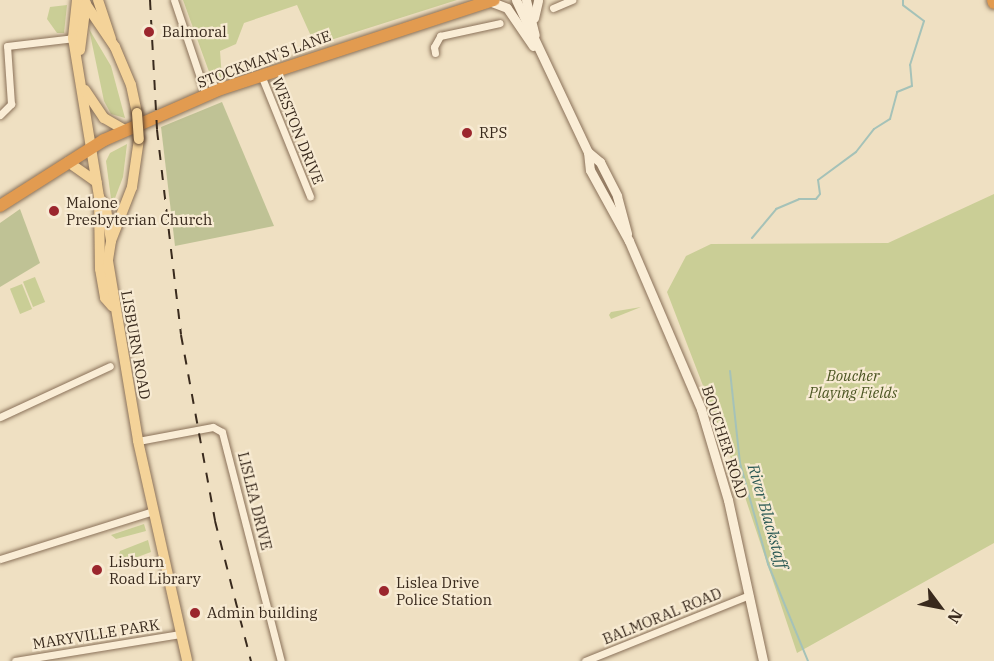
<!DOCTYPE html>
<html>
<head>
<meta charset="utf-8">
<style>
	body { margin:0 }
	#map { position:relative; width:994px; height:661px; overflow:hidden; background:#efe0c2; font-family:"IBM Plex Serif",serif }
	div>[style] { position:absolute }
	.green>* { inset:0; background:#cace96; transform-origin:0 0 }
	.cemetery>* { inset:0; background:#bfc295 }
	.stream>* { height:2px; margin:-1px; padding:0 1px; transform-origin:1px; border-radius:1px; background:#a5c2b8 }
	.roads { filter:drop-shadow(0 0 2px #8a7159) drop-shadow(0 0 2px #8a7159) }
	.street>* { height:7px; margin:-3.5px; padding:0 3.5px; transform-origin:3.5px; border-radius:3.5px; background:#faedd6 }
	.secondary>* { height:9px; margin:-4.5px; padding:0 4.5px; transform-origin:4.5px; border-radius:4.5px; background:#faedd6 }
	.primary>* { height:10px; margin:-5px; padding:0 5px; transform-origin:5px; border-radius:5px; background:#f4d399 }
	.highway>* { height:12px; margin:-6px; padding:0 6px; transform-origin:6px; border-radius:6px; background:#e29b50 }
	.rail>* { height:2px; margin-top:-1px; transform-origin:0; background:repeating-linear-gradient(90deg,#392a1d 0 10px,transparent 0 20px) }
	.bridges { filter:drop-shadow(0 0 2px #583f2d) drop-shadow(0 0 2px #583f2d) }
	.primary-bridge>* { height:10px; margin:-5px; padding:0 5px; transform-origin:5px; border-radius:5px; background:#f4d399 }
	.dots>* { width:16px; height:16px; translate:-50% -50%; box-sizing:border-box; border:3px solid #f7ead2; border-radius:50% }
	span { translate:-50% -50%; white-space:nowrap; text-align:center; line-height:1.15; -webkit-text-stroke:4.5px #f7ead2; paint-order:stroke }
	.poi-label { font-size:15px; color:#392a1d }
	.left { translate:0 -50%; text-align:left }
	.street-label { font-size:15px; color:#392a1d }
	.park-label { font-size:15px; color:#4c5623; font-style:italic }
	.water-label { font-size:16px; color:#2c5a55; font-style:italic }
	.north { position:absolute; left:910px; top:577px; width:60px; height:60px; -webkit-text-stroke:4px #f7ead2; paint-order:stroke; rotate:122deg; font-size:16px; font-weight:700; line-height:24px; text-align:center; color:#392a1d }
	.north::after { content:''; display:block; margin:auto; width:21px; height:27px; background:#392a1d; clip-path:polygon(50% 0,100% 100%,50% 72%,0 100%) }
</style>
</head>
<body>
<div id="map">
	<div class="green">
		<i style="clip-path:polygon(183px 0,457px 0,315px 45px,297px 5px,244px 23px,236px 44px,220px 51px,222px 78px,212px 80px)"></i>
		<i style="clip-path:polygon(67px 5px,64px 33px,57px 33px,47px 19px,50px 7px)"></i>
		<i style="clip-path:polygon(89px 29px,111px 66px,125px 118px,111px 114px,104px 101px)"></i>
		<i style="clip-path:polygon(127px 144px,123px 177px,112px 206px,106px 161px,110px 153px)"></i>
		<i style="clip-path:polygon(994px 194px,994px 543px,797px 653px,740px 482px,667px 292px,686px 256px,711px 244px,888px 243px)"></i>
		<i style="left:35px;top:277px;width:27px;height:13px;rotate:68deg"></i>
		<i style="left:22px;top:284px;width:27px;height:13px;rotate:68deg"></i>
		<i style="clip-path:polygon(641px 307px,611px 319px,609px 315px,611px 312px)"></i>
		<i style="clip-path:polygon(144px 524px,146px 531px,116px 539px,111px 535px)"></i>
		<i style="clip-path:polygon(148px 540px,151px 552px,116px 565px,120px 551px)"></i>
	</div>
	<div class="cemetery">
		<i style="clip-path:polygon(222px 102px,274px 226px,175px 246px,161px 127px)"></i>
		<i style="clip-path:polygon(20px 209px,40px 263px,0 287px,0 223px)"></i>
	</div>
	<div class="stream">
		<i style="left:752px;top:238px;width:38px;rotate:-50deg"></i>
		<i style="left:776px;top:209px;width:25px;rotate:-23deg"></i>
		<i style="left:799px;top:199px;width:17px"></i>
		<i style="left:816px;top:199px;width:6px;rotate:-51deg"></i>
		<i style="left:820px;top:194px;width:14px;rotate:-98deg"></i>
		<i style="left:818px;top:180px;width:47px;rotate:-36.4deg"></i>
		<i style="left:856px;top:152px;width:29px;rotate:-52deg"></i>
		<i style="left:874px;top:129px;width:19px;rotate:-32deg"></i>
		<i style="left:890px;top:119px;width:28px;rotate:-75deg"></i>
		<i style="left:897px;top:92px;width:16px;rotate:-22deg"></i>
		<i style="left:912px;top:86px;width:21px;rotate:-95deg"></i>
		<i style="left:910px;top:65px;width:46px;rotate:-72.3deg"></i>
		<i style="left:924px;top:21px;width:26px;rotate:-143deg"></i>
		<i style="left:903px;top:5px;width:5px;rotate:-90deg"></i>
		<i style="left:730px;top:371px;width:93px;rotate:83.8deg"></i>
		<i style="left:740px;top:463px;width:105px;rotate:74.5deg"></i>
		<i style="left:768px;top:564px;width:105px;rotate:67.6deg"></i>
	</div>
	<div class="roads">
		<div class="street">
			<i style="left:174px;top:0;width:100px;rotate:71.4deg"></i>
			<i style="left:553px;top:8px;width:21px;rotate:-23deg"></i>
			<i style="left:435px;top:53px;width:6px;rotate:-99deg"></i>
			<i style="left:434px;top:47px;width:13px;rotate:-61deg"></i>
			<i style="left:440px;top:36px;width:61px;rotate:-12.2deg"></i>
			<i style="left:261px;top:75px;width:131px;rotate:68deg"></i>
			<i style="left:0;top:115px;width:16px;rotate:-45deg"></i>
			<i style="left:11px;top:104px;width:58px;rotate:-93.9deg"></i>
			<i style="left:7px;top:46px;width:68px;rotate:-6.7deg"></i>
			<i style="left:0;top:417px;width:121px;rotate:-24.9deg"></i>
			<i style="left:138px;top:441px;width:76px;rotate:-10.6deg"></i>
			<i style="left:213px;top:427px;width:10px;rotate:29deg"></i>
			<i style="left:222px;top:432px;width:236px;rotate:75.6deg"></i>
			<i style="left:0;top:559px;width:160px;rotate:-17.4deg"></i>
			<i style="left:15px;top:661px;width:167px;rotate:-9.3deg"></i>
			<i style="left:585px;top:661px;width:177px;rotate:-21.9deg"></i>
		</div>
		<div class="secondary">
			<i style="left:516px;top:0;width:168px;rotate:64.7deg"></i>
			<i style="left:588px;top:152px;width:16px;rotate:40deg"></i>
			<i style="left:600px;top:162px;width:38px;rotate:63deg"></i>
			<i style="left:617px;top:196px;width:39px;rotate:75deg"></i>
			<i style="left:526px;top:0;width:36px;rotate:76deg"></i>
			<i style="left:489px;top:1px;width:19px;rotate:21deg"></i>
			<i style="left:507px;top:8px;width:46px;rotate:55.6deg"></i>
			<i style="left:534px;top:18px;width:18px;rotate:-77deg"></i>
			<i style="left:588px;top:152px;width:18px;rotate:84deg"></i>
			<i style="left:590px;top:170px;width:81px;rotate:61.2deg"></i>
			<i style="left:629px;top:241px;width:183px;rotate:66.8deg"></i>
			<i style="left:701px;top:409px;width:95px;rotate:73.5deg"></i>
			<i style="left:728px;top:500px;width:165px;rotate:77.7deg"></i>
		</div>
		<div class="primary">
			<i style="left:77px;top:0;width:38px;rotate:96deg"></i>
			<i style="left:73px;top:38px;width:161px;rotate:80.7deg"></i>
			<i style="left:99px;top:197px;width:72px;rotate:89.2deg"></i>
			<i style="left:100px;top:269px;width:29px;rotate:80deg"></i>
			<i style="left:105px;top:298px;width:11px;rotate:49deg"></i>
			<i style="left:83px;top:0;width:57px;rotate:55.8deg"></i>
			<i style="left:115px;top:47px;width:41px;rotate:67.2deg"></i>
			<i style="left:131px;top:85px;width:29px;rotate:78deg"></i>
			<i style="left:98px;top:0;width:41px;rotate:71.6deg"></i>
			<i style="left:80px;top:50px;width:47px;rotate:-82.7deg"></i>
			<i style="left:85px;top:90px;width:34px;rotate:56deg"></i>
			<i style="left:104px;top:118px;width:24px;rotate:30deg"></i>
			<i style="left:139px;top:139px;width:49px;rotate:98.3deg"></i>
			<i style="left:132px;top:187px;width:58px;rotate:111.3deg"></i>
			<i style="left:111px;top:241px;width:20px;rotate:99deg"></i>
			<i style="left:108px;top:261px;width:182px;rotate:80.5deg"></i>
			<i style="left:138px;top:441px;width:225px;rotate:77.4deg"></i>
			<i style="left:68px;top:162px;width:35px;rotate:35deg"></i>
			<i style="left:99px;top:197px;width:14px;rotate:60deg"></i>
			<i style="left:106px;top:209px;width:32px;rotate:81deg"></i>
		</div>
		<div class="highway">
			<i style="left:993px;top:0;width:3px;rotate:72deg"></i>
			<i style="left:0;top:206px;width:123px;rotate:-32.4deg"></i>
			<i style="left:104px;top:140px;width:128px;rotate:-23.6deg"></i>
			<i style="left:221px;top:89px;width:287px;rotate:-18.1deg"></i>
		</div>
	</div>
	<div class="rail">
		<i style="left:150px;top:0;width:130px;rotate:86.9deg"></i>
		<i style="left:157px;top:130px;width:206px;rotate:83.3deg"></i>
		<i style="left:181px;top:335px;width:189px;rotate:79.6deg"></i>
		<i style="left:215px;top:521px;width:145px;rotate:75.6deg"></i>
	</div>
	<div class="bridges">
		<div class="primary-bridge">
			<i style="left:137px;top:113px;width:26px;rotate:86deg"></i>
		</div>
	</div>
	<div class="dots">
		<i style="left:149px;top:32px;background:#9b262d"></i>
		<i style="left:467px;top:133px;background:#9b262d"></i>
		<i style="left:54px;top:211px;background:#9b262d"></i>
		<i style="left:97px;top:570px;background:#9b262d"></i>
		<i style="left:384px;top:591px;background:#9b262d"></i>
		<i style="left:195px;top:613px;background:#9b262d"></i>
	</div>
	<div class="poi-label">
		<span class="left" style="left:162px;top:32px">Balmoral</span>
		<span class="left" style="left:479px;top:133px">RPS</span>
		<span class="left" style="left:66px;top:211px">Malone<br>Presbyterian Church</span>
		<span class="left" style="left:109px;top:570px">Lisburn<br>Road Library</span>
		<span class="left" style="left:396px;top:591px">Lislea Drive<br>Police Station</span>
		<span class="left" style="left:207px;top:613px">Admin building</span>
	</div>
	<div class="street-label">
		<span style="left:264px;top:59px;rotate:-20deg">STOCKMAN'S LANE</span>
		<span style="left:298px;top:131px;rotate:68deg">WESTON DRIVE</span>
		<span style="left:136px;top:345px;rotate:80deg">LISBURN ROAD</span>
		<span style="left:725px;top:442px;rotate:72deg">BOUCHER ROAD</span>
		<span style="left:255px;top:501px;rotate:76deg">LISLEA DRIVE</span>
		<span style="left:662px;top:616px;rotate:-22deg">BALMORAL ROAD</span>
		<span style="left:96px;top:634px;rotate:-9deg">MARYVILLE PARK</span>
	</div>
	<div class="park-label">
		<span style="left:853px;top:384px">Boucher<br>Playing Fields</span>
	</div>
	<div class="water-label">
		<span style="left:768px;top:516px;rotate:74deg">River Blackstaff</span>
	</div>
	<div class="north">N</div>
</div>
</body>
</html>
